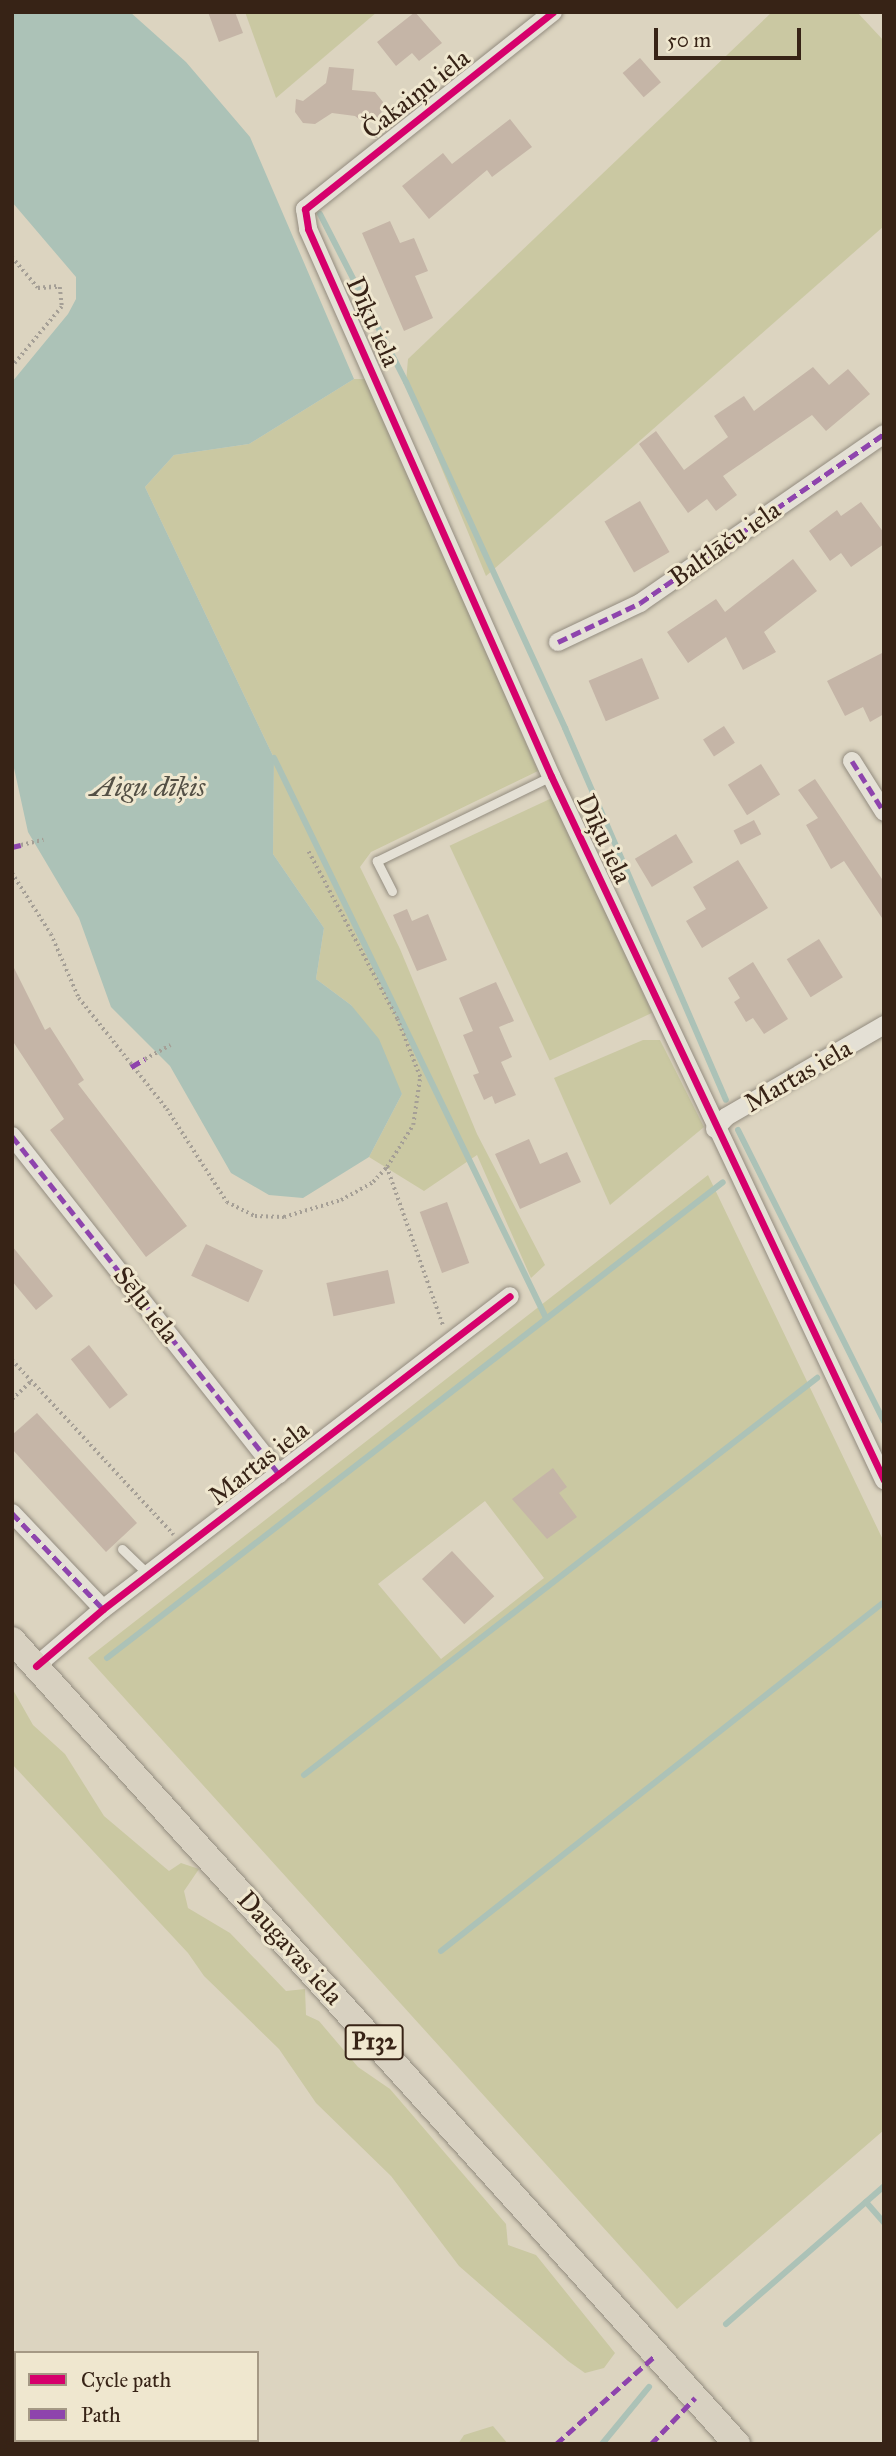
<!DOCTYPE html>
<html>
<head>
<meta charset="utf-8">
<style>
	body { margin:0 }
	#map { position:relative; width:896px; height:2456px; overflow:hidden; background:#dcd4c0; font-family:"IM FELL Great Primer",serif }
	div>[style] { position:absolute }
	.green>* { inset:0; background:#cac8a2; transform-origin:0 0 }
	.water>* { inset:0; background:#acc2b7 }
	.stream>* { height:6px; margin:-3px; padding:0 3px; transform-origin:3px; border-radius:3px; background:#acc2b7 }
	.building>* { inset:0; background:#c5b5a7; transform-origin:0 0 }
	.path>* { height:3.5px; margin-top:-1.75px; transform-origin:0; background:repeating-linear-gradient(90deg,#a59f96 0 2px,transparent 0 5.5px) }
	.roads { filter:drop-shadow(0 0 2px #938c7f) drop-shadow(0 0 2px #938c7f) }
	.lane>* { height:9px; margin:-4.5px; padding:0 4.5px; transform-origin:4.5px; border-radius:4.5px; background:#e4e0d5 }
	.street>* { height:18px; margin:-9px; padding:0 9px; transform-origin:9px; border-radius:9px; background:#e4e0d5 }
	.primary>* { height:26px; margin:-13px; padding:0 13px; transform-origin:13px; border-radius:13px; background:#d8d1c1 }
	.quiet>* { height:5px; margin-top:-2.5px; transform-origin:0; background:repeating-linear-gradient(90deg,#8e44ad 0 10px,transparent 0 15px) }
	.cycleway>* { height:7px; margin:-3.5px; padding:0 3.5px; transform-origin:3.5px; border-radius:3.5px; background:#d6006c }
	span { translate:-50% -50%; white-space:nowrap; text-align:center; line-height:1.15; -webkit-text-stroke:6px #efe7cf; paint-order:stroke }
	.shield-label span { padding:2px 5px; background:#efe7cf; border:2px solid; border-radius:5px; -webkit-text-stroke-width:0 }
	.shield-label { font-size:24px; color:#372316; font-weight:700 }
	.street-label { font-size:26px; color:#372316 }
	.water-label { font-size:28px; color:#545045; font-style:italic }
	.frame { position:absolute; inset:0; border:14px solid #372316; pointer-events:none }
	.legend { position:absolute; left:14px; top:2351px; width:245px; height:91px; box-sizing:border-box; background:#efe7cf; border:2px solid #a59985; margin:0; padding:9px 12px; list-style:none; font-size:21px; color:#372316 }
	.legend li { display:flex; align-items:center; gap:14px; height:35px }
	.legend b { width:35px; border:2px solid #a59985 }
	.scale { position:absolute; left:654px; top:28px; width:147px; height:32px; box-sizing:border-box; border:4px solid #372316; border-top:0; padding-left:9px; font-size:21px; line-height:24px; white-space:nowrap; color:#372316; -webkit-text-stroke:5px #efe7cf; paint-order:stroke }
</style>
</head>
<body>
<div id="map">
	<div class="green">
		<i style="clip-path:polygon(245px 12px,377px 12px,276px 98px)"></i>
		<i style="clip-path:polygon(772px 12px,857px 12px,884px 41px,884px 226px,486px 576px,406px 382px,408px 359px)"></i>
		<i style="clip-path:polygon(354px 379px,368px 379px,538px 771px,371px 852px,360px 867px,400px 949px,477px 1134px,545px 1265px,531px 1278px,477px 1155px,424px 1191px,369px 1157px,402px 1094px,351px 1005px,316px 979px,324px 928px,273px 854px,274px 758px,145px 487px,174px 455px,249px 444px)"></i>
		<i style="left:552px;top:798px;width:237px;height:113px;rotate:65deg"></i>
		<i style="clip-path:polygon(643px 1040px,660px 1040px,704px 1127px,610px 1205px,554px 1078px)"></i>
		<i style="clip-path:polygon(evenodd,708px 1175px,884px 1542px,884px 2130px,677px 2309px,88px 1658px,708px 1175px,485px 1501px,544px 1578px,441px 1659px,378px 1584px,485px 1501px)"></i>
		<i style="clip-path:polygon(12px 1688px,33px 1725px,65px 1754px,104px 1816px,169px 1871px,181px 1863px,199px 1869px,184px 1891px,188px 1908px,230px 1933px,286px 1991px,305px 1989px,306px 2015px,319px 2021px,358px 2067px,390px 2089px,506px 2224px,508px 2245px,536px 2255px,615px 2353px,604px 2368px,585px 2373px,568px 2361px,459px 2266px,391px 2176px,316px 2103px,279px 2049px,204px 1976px,188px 1953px,12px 1764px)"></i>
		<i style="clip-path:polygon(493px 2426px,508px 2444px,458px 2444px,464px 2435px)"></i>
	</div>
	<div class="water">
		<i style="clip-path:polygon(12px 12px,130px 12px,186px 62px,250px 137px,354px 379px,249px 444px,174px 455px,145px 487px,274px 758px,273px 854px,324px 928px,316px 979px,351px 1005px,379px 1039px,402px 1094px,369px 1157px,303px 1198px,269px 1195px,231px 1173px,170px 1066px,111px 1007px,79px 918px,28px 832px,12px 759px,12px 382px,68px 314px,76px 299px,76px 277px,12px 202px)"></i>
	</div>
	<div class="stream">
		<i style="left:320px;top:214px;width:189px;rotate:62.9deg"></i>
		<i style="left:406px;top:382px;width:381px;rotate:65.3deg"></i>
		<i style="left:565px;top:728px;width:405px;rotate:66.6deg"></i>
		<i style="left:274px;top:758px;width:623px;rotate:64.09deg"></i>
		<i style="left:738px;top:1130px;width:326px;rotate:63.4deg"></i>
		<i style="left:107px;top:1658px;width:778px;rotate:-37.69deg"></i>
		<i style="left:304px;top:1775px;width:649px;rotate:-37.74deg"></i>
		<i style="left:441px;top:1951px;width:564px;rotate:-38.23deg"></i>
		<i style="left:866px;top:2202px;width:28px;rotate:49deg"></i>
		<i style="left:726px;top:2324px;width:210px;rotate:-41.1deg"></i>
		<i style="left:602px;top:2444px;width:74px;rotate:-50.5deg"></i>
	</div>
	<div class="building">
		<i style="clip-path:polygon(208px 12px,235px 12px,243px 33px,219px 42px)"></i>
		<i style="clip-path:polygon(415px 12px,442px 43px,419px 61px,412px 53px,396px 66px,377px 42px)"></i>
		<i style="left:640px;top:58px;width:32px;height:23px;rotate:49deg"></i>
		<i style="clip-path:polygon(329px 67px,354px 69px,352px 90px,375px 92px,383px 102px,380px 121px,364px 123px,355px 116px,332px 113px,315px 124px,303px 123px,295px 112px,296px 99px,303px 101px,326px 83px)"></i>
		<i style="clip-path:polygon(510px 119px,532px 147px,492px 177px,487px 170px,429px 219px,402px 186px,443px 153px,452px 164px)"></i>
		<i style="clip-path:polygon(390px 221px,400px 243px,414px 238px,428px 271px,415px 276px,433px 318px,404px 331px,362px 233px)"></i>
		<i style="clip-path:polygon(813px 367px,829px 385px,848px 369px,870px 394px,826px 431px,812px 415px,723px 476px,737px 495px,716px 511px,707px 499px,688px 513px,639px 444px,656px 431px,684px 470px,728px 437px,714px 416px,744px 396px,754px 411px)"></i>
		<i style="left:640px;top:501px;width:59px;height:41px;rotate:60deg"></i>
		<i style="clip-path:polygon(861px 502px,884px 533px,884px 544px,851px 567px,841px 553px,830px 561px,809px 531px,837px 510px,841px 516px)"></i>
		<i style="clip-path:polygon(793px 559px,817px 591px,764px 632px,776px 652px,743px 670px,726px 637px,688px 663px,667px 632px,716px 599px,725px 612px)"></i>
		<i style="clip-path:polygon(884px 652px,884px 714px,870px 722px,863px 707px,845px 716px,827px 681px)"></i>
		<i style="left:642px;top:658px;width:44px;height:58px;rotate:67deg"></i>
		<i style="left:724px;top:726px;width:20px;height:25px;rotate:57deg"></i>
		<i style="left:761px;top:764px;width:36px;height:39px;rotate:58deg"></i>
		<i style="clip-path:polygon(815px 779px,884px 882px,884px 921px,844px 861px,831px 869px,806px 825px,818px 818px,798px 790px)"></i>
		<i style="left:754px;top:820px;width:16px;height:23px;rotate:63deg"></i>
		<i style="left:676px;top:834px;width:33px;height:48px;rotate:59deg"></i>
		<i style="clip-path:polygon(738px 860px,768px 908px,702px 948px,686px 921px,706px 909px,693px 887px)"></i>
		<i style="clip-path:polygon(407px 909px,412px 921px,428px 914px,447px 960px,417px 971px,393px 915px)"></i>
		<i style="left:819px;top:939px;width:45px;height:38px;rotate:58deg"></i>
		<i style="clip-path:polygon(753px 962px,788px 1019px,764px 1034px,753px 1018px,746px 1022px,734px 1002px,740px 998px,728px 978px)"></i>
		<i style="clip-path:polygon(12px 964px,45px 1030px,50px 1027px,84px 1080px,78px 1084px,187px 1226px,146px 1257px,50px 1130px,64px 1119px,12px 1040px)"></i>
		<i style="clip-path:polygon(496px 982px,514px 1021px,499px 1027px,512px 1057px,501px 1062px,516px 1095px,495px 1104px,492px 1096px,484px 1100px,473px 1075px,479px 1073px,463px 1035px,473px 1031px,459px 998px)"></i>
		<i style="clip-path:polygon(529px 1139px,540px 1164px,567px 1152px,581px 1182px,520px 1209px,495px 1154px)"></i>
		<i style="left:447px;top:1202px;width:65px;height:29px;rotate:70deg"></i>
		<i style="left:206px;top:1244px;width:63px;height:35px;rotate:25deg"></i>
		<i style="clip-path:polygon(12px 1246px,53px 1296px,36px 1310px,12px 1281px)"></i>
		<i style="left:388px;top:1270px;width:34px;height:63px;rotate:78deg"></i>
		<i style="left:89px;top:1345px;width:63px;height:23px;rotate:52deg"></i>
		<i style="clip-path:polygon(37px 1413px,137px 1523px,106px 1552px,12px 1449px,12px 1435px)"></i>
		<i style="clip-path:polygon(553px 1468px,567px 1487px,559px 1493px,577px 1517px,547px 1539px,512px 1499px)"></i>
		<i style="left:452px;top:1551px;width:62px;height:41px;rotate:47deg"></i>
	</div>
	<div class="path">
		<i style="left:12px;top:257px;width:40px;rotate:50deg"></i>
		<i style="left:38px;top:288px;width:22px;rotate:-3deg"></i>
		<i style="left:60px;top:287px;width:20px;rotate:84deg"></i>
		<i style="left:62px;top:307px;width:78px;rotate:129.8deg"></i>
		<i style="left:38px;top:288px;width:20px;rotate:-6deg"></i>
		<i style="left:21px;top:845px;width:23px;rotate:-13deg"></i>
		<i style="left:12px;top:873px;width:72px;rotate:57.4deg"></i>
		<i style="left:51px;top:934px;width:70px;rotate:66.4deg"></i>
		<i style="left:79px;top:998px;width:142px;rotate:51.6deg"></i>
		<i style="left:167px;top:1109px;width:111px;rotate:57.2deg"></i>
		<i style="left:227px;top:1202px;width:31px;rotate:27deg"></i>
		<i style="left:255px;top:1216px;width:29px;rotate:2deg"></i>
		<i style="left:284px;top:1217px;width:59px;rotate:-16.6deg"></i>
		<i style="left:341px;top:1200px;width:37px;rotate:-29deg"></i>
		<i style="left:373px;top:1182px;width:21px;rotate:-47deg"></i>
		<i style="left:387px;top:1167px;width:49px;rotate:-58.2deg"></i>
		<i style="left:413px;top:1125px;width:49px;rotate:-81.7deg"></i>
		<i style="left:420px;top:1077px;width:62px;rotate:-111.6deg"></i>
		<i style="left:397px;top:1019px;width:190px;rotate:-117.9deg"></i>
		<i style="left:145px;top:1059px;width:29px;rotate:-29deg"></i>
		<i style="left:387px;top:1167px;width:168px;rotate:70.5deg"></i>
		<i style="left:12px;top:1360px;width:238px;rotate:47.2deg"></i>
		<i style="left:12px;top:1399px;width:26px;rotate:-43deg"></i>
	</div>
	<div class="roads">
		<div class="lane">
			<i style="left:392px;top:891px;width:34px;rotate:-117deg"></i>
			<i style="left:377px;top:861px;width:194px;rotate:-26deg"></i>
			<i style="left:122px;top:1549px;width:36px;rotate:44deg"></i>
		</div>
		<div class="street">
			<i style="left:553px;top:12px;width:317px;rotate:141.5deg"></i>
			<i style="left:305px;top:209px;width:20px;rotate:81deg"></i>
			<i style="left:308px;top:229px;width:599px;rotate:66.05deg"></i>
			<i style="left:551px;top:776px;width:779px;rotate:64.69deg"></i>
			<i style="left:558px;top:642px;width:91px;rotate:-25.4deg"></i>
			<i style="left:640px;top:603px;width:297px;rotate:-34.7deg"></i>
			<i style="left:852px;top:761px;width:60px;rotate:57.9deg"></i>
			<i style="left:715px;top:1129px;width:16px;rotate:-47deg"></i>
			<i style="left:726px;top:1117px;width:183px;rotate:-30.2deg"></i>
			<i style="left:12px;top:1136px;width:431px;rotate:51.7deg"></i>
			<i style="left:12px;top:1513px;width:132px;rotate:46.5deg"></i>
			<i style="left:36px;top:1666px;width:88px;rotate:-40.4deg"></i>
			<i style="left:103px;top:1609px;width:513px;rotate:-37.56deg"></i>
		</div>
		<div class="primary">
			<i style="left:12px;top:1640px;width:1083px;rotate:47.96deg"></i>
		</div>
	</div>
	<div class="quiet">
		<i style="left:558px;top:642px;width:91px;rotate:-25.4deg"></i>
		<i style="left:640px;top:603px;width:297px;rotate:-34.7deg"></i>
		<i style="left:852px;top:761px;width:60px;rotate:57.9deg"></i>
		<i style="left:12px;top:847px;width:9px;rotate:-13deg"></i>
		<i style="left:131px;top:1067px;width:16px;rotate:-30deg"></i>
		<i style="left:12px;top:1136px;width:431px;rotate:51.7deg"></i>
		<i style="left:12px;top:1513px;width:132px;rotate:46.5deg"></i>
		<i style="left:556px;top:2444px;width:134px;rotate:-41.7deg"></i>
		<i style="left:651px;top:2444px;width:64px;rotate:-46.3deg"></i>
	</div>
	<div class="cycleway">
		<i style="left:553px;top:12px;width:317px;rotate:141.5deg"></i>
		<i style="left:305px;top:209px;width:20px;rotate:81deg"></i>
		<i style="left:308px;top:229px;width:599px;rotate:66.05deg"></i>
		<i style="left:551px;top:776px;width:779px;rotate:64.69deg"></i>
		<i style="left:36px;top:1666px;width:88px;rotate:-40.4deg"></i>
		<i style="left:103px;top:1609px;width:513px;rotate:-37.56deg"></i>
	</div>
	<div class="shield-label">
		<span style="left:374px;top:2042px">P132</span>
	</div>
	<div class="street-label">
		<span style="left:416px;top:94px;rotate:-38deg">Čakaiņu iela</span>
		<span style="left:373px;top:322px;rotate:66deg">Dīķu iela</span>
		<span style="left:725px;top:544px;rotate:-35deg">Baltlāču iela</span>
		<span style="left:604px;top:839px;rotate:65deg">Dīķu iela</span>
		<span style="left:798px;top:1076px;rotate:-30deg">Martas iela</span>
		<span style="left:146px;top:1305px;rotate:52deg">Sēļu iela</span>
		<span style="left:259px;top:1463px;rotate:-38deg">Martas iela</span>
		<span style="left:290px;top:1948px;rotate:48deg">Daugavas iela</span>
	</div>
	<div class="water-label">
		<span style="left:148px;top:787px">Aigu dīķis</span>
	</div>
	<div class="frame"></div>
	<ul class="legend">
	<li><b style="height:9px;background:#d6006c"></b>Cycle path</li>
	<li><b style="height:9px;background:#8e44ad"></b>Path</li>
	</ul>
	<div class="scale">50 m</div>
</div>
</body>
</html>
